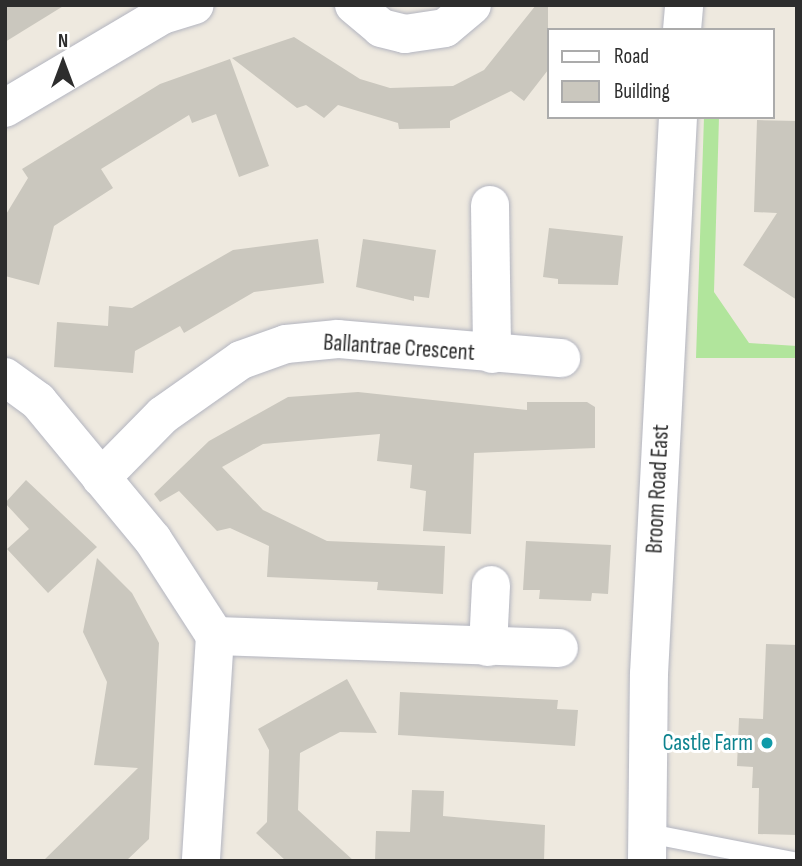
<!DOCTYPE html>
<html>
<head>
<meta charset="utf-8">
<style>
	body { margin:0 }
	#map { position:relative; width:802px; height:866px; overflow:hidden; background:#eee9df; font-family:"Sofia Sans Condensed",sans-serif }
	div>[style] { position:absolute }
	.green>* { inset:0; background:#b1e59c }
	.building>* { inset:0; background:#cac7be }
	.roads { filter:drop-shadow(0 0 2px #b3b5c0) drop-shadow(0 0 2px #b3b5c0) }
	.service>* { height:19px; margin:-9.5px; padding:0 9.5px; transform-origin:9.5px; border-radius:9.5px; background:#fff }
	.minor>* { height:38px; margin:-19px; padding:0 19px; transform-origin:19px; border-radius:19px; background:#fff }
	.tertiary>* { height:38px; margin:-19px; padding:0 19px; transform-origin:19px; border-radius:19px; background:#fff }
	.dots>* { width:19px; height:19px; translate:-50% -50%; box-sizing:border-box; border:4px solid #fff; border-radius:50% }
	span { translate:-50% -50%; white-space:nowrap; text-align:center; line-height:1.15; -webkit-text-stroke:6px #fff; paint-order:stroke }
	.street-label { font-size:23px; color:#2d2d2d }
	.culture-label { font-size:23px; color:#0d838f }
	.right { translate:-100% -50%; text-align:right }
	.frame { position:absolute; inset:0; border:7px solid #2d2d2d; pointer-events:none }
	.legend { position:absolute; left:547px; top:28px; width:228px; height:91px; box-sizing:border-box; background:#fff; border:2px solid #ababab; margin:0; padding:9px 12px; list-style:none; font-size:21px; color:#2d2d2d }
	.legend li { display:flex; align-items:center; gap:14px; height:35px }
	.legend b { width:35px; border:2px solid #ababab }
	.north { position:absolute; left:28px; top:28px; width:70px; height:70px; -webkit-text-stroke:5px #fff; paint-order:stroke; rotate:0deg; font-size:19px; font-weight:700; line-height:28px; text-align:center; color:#2d2d2d }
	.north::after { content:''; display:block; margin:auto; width:24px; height:32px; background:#2d2d2d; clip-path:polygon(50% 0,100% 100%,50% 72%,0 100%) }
</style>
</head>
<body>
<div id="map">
	<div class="green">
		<i style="clip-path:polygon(704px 117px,719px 117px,714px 292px,749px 343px,797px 346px,797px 358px,696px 358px)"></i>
	</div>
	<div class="building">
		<i style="clip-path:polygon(5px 5px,65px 5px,5px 42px)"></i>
		<i style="clip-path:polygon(536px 5px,548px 5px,548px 70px,524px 101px,511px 91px,450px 121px,450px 128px,399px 129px,398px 123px,338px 105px,324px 118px,306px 105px,297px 108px,232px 58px,294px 37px,360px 79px,390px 88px,453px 86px,484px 70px)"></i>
		<i style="clip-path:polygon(230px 59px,269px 166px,239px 177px,216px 114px,192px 123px,189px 115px,101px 169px,113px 188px,54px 226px,39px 285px,5px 276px,5px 216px,28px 178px,22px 169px,160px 84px)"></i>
		<i style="clip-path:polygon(757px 120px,797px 121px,797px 300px,743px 265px,777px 213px,754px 212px)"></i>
		<i style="clip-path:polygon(549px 228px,623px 236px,618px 285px,558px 284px,558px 279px,543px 277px)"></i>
		<i style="clip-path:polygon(318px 239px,324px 283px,254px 292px,184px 333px,180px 326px,135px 351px,133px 373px,54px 367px,57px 322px,108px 326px,109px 306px,132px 308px,233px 250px)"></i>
		<i style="clip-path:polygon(363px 239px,436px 250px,429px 298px,414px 296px,414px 301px,356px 287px)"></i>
		<i style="clip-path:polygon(358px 392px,527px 410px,527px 402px,587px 402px,595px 407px,595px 448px,474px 453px,471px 534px,423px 531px,426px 491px,410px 488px,412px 465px,377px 461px,380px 434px,263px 444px,222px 467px,263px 510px,327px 541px,445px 546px,443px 594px,377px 590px,378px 582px,267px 577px,269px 546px,230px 528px,217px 531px,179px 491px,160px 502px,154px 494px,209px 441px,288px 397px)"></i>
		<i style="clip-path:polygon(26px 480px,97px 547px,48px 593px,7px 549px,29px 529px,5px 503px)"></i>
		<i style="clip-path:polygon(526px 541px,611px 545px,608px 594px,592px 593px,591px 601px,539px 599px,540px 590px,523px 590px)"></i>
		<i style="clip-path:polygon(97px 558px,132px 593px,159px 643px,149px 839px,126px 861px,43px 861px,138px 768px,94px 765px,107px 682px,83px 632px)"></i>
		<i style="clip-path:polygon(766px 644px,797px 645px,797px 835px,758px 834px,759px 788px,752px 788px,753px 767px,737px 766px,739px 718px,763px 719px)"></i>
		<i style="clip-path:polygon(347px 679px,377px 733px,340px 732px,300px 753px,298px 810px,354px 861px,286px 861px,256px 833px,267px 822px,269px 750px,258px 729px)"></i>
		<i style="clip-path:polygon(400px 692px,558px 700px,557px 709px,578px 710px,575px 746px,398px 735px)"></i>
		<i style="clip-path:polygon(412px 790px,444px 791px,443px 816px,545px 825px,544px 861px,375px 861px,376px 831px,410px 832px)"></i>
	</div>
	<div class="roads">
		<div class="service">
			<i style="left:648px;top:833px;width:147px;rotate:11deg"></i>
		</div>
		<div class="minor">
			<i style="left:354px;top:5px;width:35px;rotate:40deg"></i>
			<i style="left:381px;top:28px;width:25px;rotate:14deg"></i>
			<i style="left:405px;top:34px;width:40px;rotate:-8.5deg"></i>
			<i style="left:445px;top:28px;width:35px;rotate:-40deg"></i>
			<i style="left:5px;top:108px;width:182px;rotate:-30.6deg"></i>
			<i style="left:162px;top:15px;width:34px;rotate:-17deg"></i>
			<i style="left:490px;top:205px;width:149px;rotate:89.2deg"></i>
			<i style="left:5px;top:377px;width:41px;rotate:36deg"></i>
			<i style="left:38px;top:401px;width:180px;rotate:50.4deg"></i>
			<i style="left:153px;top:540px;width:114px;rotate:57.1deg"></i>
			<i style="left:215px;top:636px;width:225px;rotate:93.6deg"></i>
			<i style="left:101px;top:478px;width:88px;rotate:-45.5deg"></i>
			<i style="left:163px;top:415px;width:95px;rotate:-35.2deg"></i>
			<i style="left:241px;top:360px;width:48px;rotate:-19.6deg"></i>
			<i style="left:286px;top:344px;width:52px;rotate:-5.5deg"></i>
			<i style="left:338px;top:339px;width:224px;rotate:4.9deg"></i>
			<i style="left:215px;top:636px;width:344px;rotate:2deg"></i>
			<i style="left:488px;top:647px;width:62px;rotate:-87.2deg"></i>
		</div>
		<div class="tertiary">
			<i style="left:682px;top:30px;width:25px;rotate:-85deg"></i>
			<i style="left:647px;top:861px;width:187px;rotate:-89.4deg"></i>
			<i style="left:649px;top:674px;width:558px;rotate:-87.02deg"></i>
		</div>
	</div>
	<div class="dots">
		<i style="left:767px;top:743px;background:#0f9aa8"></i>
	</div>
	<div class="street-label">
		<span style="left:399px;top:348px;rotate:4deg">Ballantrae Crescent</span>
		<span style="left:658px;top:489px;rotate:-87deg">Broom Road East</span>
	</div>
	<div class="culture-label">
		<span class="right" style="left:753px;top:743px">Castle Farm</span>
	</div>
	<div class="frame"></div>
	<ul class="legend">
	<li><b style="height:9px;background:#fff"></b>Road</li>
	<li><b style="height:19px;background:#cac7be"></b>Building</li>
	</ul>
	<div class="north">N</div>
</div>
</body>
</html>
